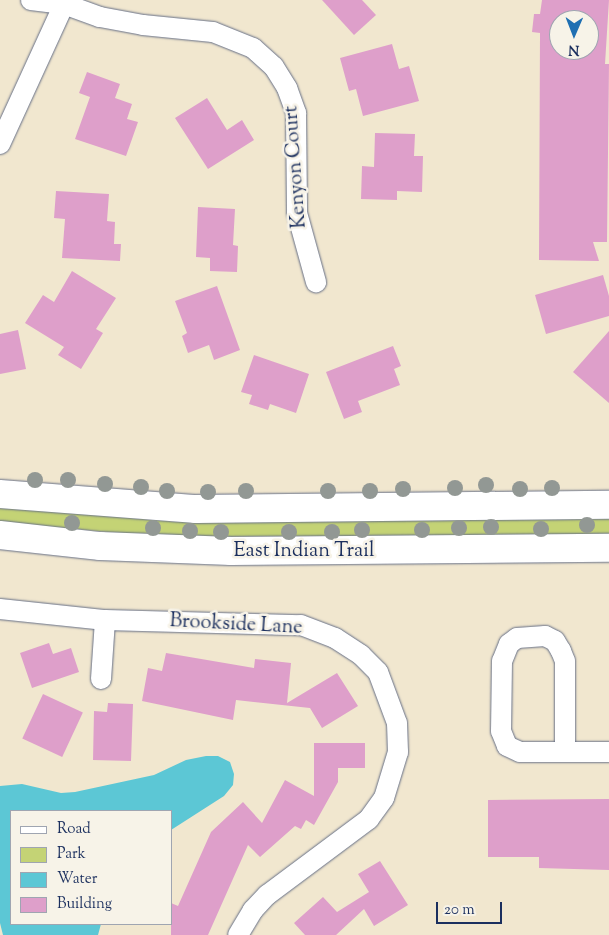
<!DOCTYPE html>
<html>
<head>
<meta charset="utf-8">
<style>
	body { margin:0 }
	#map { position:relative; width:609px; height:935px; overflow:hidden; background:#f1e7cf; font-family:"Sorts Mill Goudy",serif }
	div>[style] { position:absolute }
	.green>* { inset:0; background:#c4d375 }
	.water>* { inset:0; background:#5cc7d5 }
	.building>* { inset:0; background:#de9fca; transform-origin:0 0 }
	.roads { filter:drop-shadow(0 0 1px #666f86) drop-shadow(0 0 1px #666f86) }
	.minor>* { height:20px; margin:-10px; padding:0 10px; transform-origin:10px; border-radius:10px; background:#fff }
	.secondary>* { height:28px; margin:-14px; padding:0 14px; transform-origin:14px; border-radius:14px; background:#fff }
	.trees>* { width:16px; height:16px; margin:-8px; border-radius:50%; background:#929894 }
	span { translate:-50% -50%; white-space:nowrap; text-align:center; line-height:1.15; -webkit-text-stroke:5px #f7f3e8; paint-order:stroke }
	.street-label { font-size:20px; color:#1b2f5e }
	.legend { position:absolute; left:10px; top:810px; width:162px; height:115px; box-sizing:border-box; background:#f7f3e8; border:1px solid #9fa5b1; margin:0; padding:6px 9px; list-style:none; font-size:15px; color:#1b2f5e }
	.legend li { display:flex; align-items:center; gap:10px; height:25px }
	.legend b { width:25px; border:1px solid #9fa5b1 }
	.north { position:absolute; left:549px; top:10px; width:50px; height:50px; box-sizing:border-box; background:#f7f3e8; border:1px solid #9fa5b1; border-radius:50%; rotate:181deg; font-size:14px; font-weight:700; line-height:20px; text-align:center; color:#1b2f5e }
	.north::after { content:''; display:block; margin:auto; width:18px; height:22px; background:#1f6fb2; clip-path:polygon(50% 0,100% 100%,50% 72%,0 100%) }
	.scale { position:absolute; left:436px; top:902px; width:66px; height:22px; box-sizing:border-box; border:2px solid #1b2f5e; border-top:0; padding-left:6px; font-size:15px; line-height:18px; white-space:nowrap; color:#1b2f5e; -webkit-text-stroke:4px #f7f3e8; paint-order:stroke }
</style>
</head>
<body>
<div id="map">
	<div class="green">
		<i style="clip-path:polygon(0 507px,178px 522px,609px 519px,609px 535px,162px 537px,0 522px)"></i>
	</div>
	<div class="water">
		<i style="clip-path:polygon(206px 756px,218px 756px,230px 762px,234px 774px,233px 785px,224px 796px,171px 830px,171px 811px,11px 811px,11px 924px,101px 924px,98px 935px,3px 935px,0 923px,0 786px,22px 784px,61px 793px,75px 792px,154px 775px,186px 760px)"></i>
	</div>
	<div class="building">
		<i style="clip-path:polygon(322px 0,362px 0,376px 15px,354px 35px)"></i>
		<i style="clip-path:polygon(evenodd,542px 0,609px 0,605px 64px,609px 64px,607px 242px,593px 242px,599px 261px,539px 260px,540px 33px,532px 32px,534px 14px,540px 14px,542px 0,559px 20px,589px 20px,589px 50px,559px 50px,559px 20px)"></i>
		<i style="clip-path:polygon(392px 44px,399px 69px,409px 66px,419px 101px,363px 116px,356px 89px,349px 91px,340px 58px)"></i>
		<i style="clip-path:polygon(87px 72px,120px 84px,115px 98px,132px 104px,127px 119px,138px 122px,126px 156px,75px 139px,90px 97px,79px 93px)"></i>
		<i style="clip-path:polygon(207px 98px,227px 130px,242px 120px,254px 140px,208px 169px,175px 118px)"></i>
		<i style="clip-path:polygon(375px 133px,415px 134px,414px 156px,423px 156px,422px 192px,397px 191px,397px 200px,361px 199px,362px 166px,374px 167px)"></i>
		<i style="clip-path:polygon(56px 191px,109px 194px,107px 221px,115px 222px,114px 244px,121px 244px,120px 261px,62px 258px,65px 219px,54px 218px)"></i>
		<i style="clip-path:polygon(198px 207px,235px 209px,233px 245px,238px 246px,237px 272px,210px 271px,210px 258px,196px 257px)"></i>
		<i style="clip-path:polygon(72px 271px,116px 298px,96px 329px,103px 333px,81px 369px,58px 355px,64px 347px,25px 323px,43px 295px,54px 302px)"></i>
		<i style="clip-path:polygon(603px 275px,609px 296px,609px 316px,546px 334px,535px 295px)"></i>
		<i style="clip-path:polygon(217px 286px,240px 350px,214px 360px,209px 345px,188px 353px,182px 336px,187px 333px,175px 301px)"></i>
		<i style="clip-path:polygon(18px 330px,26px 369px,0 374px,0 334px)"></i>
		<i style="clip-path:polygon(609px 331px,609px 403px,573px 372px)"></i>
		<i style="clip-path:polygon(393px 346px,401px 366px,394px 369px,400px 385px,358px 401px,362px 412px,344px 419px,326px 372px)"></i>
		<i style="clip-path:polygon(254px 355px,309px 374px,296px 413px,270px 404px,268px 410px,249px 404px,252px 395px,241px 392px)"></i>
		<i style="clip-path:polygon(49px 643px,53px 654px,71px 648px,79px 672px,32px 688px,20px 653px)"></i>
		<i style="clip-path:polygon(166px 653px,254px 668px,255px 659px,291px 663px,287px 703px,337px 673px,358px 706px,322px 728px,310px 708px,236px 700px,233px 720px,142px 701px,148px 668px,162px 671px)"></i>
		<i style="left:43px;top:694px;width:44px;height:49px;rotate:25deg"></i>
		<i style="clip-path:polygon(108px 703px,133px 704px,131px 761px,93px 760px,94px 711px,107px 712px)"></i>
		<i style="clip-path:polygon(314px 743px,365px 743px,365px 768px,338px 768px,338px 782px,314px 825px,306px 820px,301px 829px,295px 826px,260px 857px,248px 845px,208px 935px,171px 935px,171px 903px,178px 906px,211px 832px,243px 802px,262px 823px,285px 780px,314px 796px)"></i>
		<i style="clip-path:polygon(609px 799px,609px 870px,539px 868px,539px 857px,488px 857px,488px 800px)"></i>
		<i style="clip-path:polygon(380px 861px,408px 905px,374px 926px,364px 909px,336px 935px,305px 935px,294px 923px,323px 897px,337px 912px,369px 892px,358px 874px)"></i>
	</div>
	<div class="roads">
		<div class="minor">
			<i style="left:31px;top:0;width:33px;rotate:7deg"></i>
			<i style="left:64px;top:4px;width:38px;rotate:20deg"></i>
			<i style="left:100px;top:17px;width:44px;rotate:10.5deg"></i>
			<i style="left:143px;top:25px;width:70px;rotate:5.7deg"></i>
			<i style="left:213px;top:32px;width:43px;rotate:21.8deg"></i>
			<i style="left:253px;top:48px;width:28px;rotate:42deg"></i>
			<i style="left:274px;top:67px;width:25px;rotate:58deg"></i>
			<i style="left:287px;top:88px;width:27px;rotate:70deg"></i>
			<i style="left:296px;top:113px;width:100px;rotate:89.4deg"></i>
			<i style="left:297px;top:213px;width:72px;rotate:74.6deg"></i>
			<i style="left:0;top:144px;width:154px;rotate:-65.4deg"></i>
			<i style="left:0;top:609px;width:106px;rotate:6deg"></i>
			<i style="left:105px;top:620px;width:196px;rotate:1.5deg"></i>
			<i style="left:301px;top:625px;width:36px;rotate:21deg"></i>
			<i style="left:335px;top:638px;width:31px;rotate:33deg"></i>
			<i style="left:361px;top:655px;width:24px;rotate:45deg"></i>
			<i style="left:378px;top:672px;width:54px;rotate:69.6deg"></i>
			<i style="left:397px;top:723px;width:29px;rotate:88deg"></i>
			<i style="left:398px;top:752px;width:48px;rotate:106.9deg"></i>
			<i style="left:384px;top:798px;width:26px;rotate:126deg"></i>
			<i style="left:369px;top:819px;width:127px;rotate:143.3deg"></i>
			<i style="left:267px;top:895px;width:21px;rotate:133deg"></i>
			<i style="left:253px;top:910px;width:29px;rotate:121deg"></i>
			<i style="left:101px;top:679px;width:59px;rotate:-86.1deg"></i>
			<i style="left:565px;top:752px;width:91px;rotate:-90deg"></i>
			<i style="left:565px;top:661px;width:11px;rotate:-112deg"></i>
			<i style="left:561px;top:651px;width:12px;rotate:-121deg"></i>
			<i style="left:555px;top:641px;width:11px;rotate:-153deg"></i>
			<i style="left:545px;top:636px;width:28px;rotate:176deg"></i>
			<i style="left:517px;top:638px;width:10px;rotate:143deg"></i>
			<i style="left:509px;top:644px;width:18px;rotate:112deg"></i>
			<i style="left:502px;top:661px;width:70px;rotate:90.8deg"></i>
			<i style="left:501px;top:731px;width:16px;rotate:68deg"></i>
			<i style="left:507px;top:746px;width:14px;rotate:25deg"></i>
			<i style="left:520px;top:752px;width:89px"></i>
		</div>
		<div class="secondary">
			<i style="left:0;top:494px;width:197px;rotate:4.4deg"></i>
			<i style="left:196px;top:509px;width:413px;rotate:-0.6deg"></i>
			<i style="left:0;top:535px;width:101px;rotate:6.3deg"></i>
			<i style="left:100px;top:546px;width:131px;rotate:2.2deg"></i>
			<i style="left:231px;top:551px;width:378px;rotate:-0.5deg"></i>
		</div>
	</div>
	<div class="trees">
		<i style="left:35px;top:480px"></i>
		<i style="left:68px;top:480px"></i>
		<i style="left:105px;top:484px"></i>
		<i style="left:486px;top:485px"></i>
		<i style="left:141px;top:487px"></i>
		<i style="left:455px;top:488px"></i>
		<i style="left:552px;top:488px"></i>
		<i style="left:403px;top:489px"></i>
		<i style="left:520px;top:489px"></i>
		<i style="left:167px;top:491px"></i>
		<i style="left:246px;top:491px"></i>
		<i style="left:328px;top:491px"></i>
		<i style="left:370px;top:491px"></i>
		<i style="left:208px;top:492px"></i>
		<i style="left:72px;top:523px"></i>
		<i style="left:587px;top:525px"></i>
		<i style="left:491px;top:527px"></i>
		<i style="left:153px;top:528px"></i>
		<i style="left:459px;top:528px"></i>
		<i style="left:541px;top:529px"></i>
		<i style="left:362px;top:530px"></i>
		<i style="left:422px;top:530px"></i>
		<i style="left:190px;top:531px"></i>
		<i style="left:221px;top:532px"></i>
		<i style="left:289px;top:532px"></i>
		<i style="left:332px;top:532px"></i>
	</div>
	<div class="street-label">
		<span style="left:296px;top:167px;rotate:-94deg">Kenyon Court</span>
		<span style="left:304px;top:551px">East Indian Trail</span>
		<span style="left:236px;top:625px;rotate:3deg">Brookside Lane</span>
	</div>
	<ul class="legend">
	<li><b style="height:6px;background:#fff"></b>Road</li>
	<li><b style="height:14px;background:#c4d375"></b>Park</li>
	<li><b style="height:14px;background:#5cc7d5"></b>Water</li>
	<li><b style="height:14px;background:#de9fca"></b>Building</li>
	</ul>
	<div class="north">N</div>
	<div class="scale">20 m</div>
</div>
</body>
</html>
